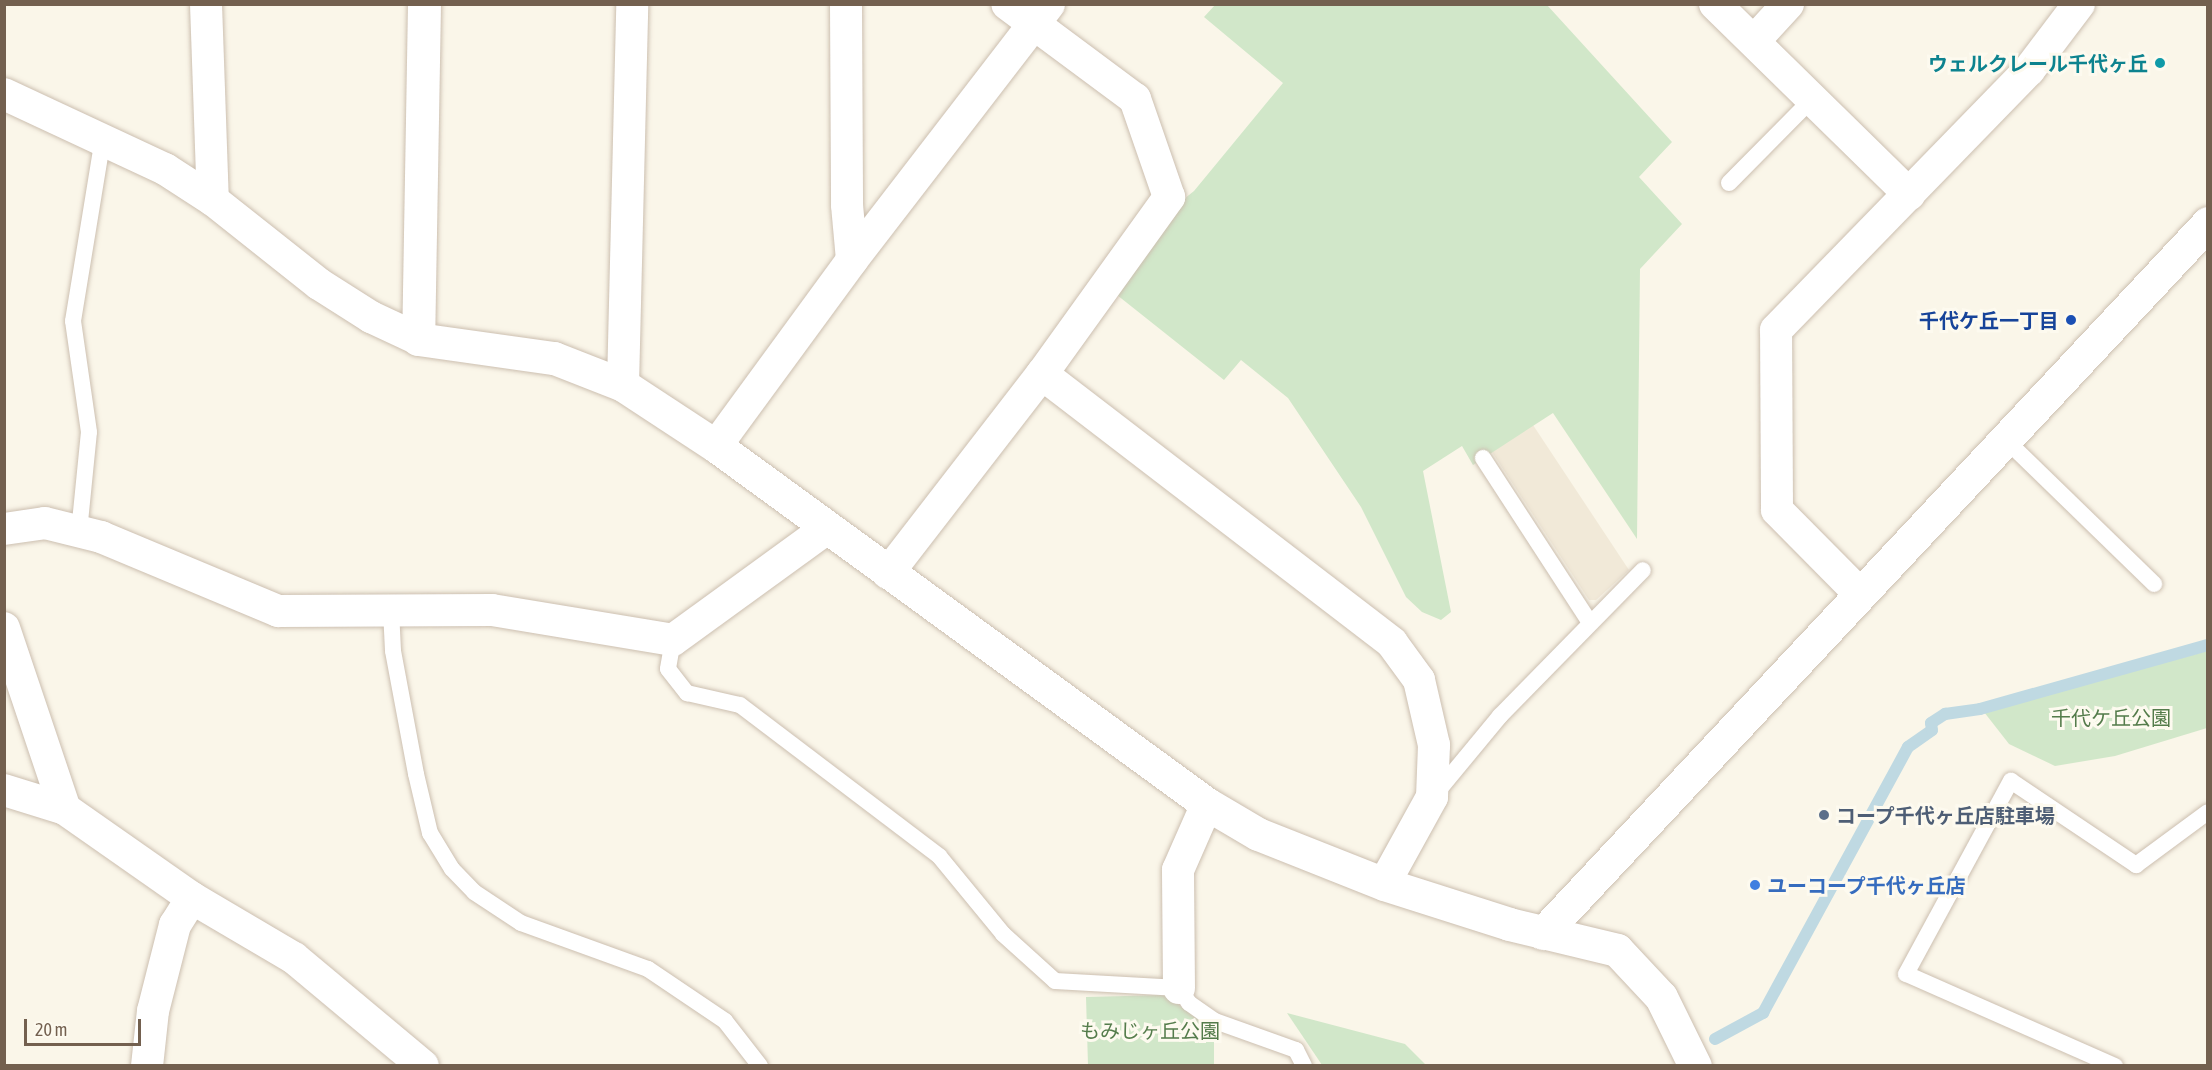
<!DOCTYPE html>
<html>
<head>
<meta charset="utf-8">
<style>
	body { margin:0 }
	#map { position:relative; width:2212px; height:1070px; overflow:hidden; background:#faf6e9; font-family:"Asap Condensed","Noto Sans JP",sans-serif }
	div>[style] { position:absolute }
	.residential>* { inset:0; background:#f1e9d8 }
	.green>* { inset:0; background:#d1e7c9 }
	.stream>* { height:12px; margin:-6px; padding:0 6px; transform-origin:6px; border-radius:6px; background:#bfd9e2 }
	.roads { filter:drop-shadow(0 0 2px #ccbfb0) drop-shadow(0 0 2px #ccbfb0) }
	.lane>* { height:16px; margin:-8px; padding:0 8px; transform-origin:8px; border-radius:8px; background:#fff }
	.street>* { height:32px; margin:-16px; padding:0 16px; transform-origin:16px; border-radius:16px; background:#fff }
	.secondary>* { height:33px; margin:-16.5px; padding:0 16.5px; transform-origin:16.5px; border-radius:16.5px; background:#fff }
	.dots>* { width:16px; height:16px; translate:-50% -50%; box-sizing:border-box; border:3px solid #fdfaef; border-radius:50% }
	span { translate:-50% -50%; white-space:nowrap; text-align:center; line-height:1.15; -webkit-text-stroke:6px #fdfaef; paint-order:stroke }
	.culture-label { font-size:20px; color:#0d838f; font-weight:700 }
	.right { translate:-100% -50%; text-align:right }
	.transit-label { font-size:20px; color:#164399; font-weight:700 }
	.park-label { font-size:20px; color:#547c4b }
	.service-label { font-size:20px; color:#4e5e75; font-weight:700 }
	.left { translate:0 -50%; text-align:left }
	.shop-label { font-size:20px; color:#366cbe; font-weight:700 }
	.frame { position:absolute; inset:0; border:6px solid #73604f; pointer-events:none }
	.scale { position:absolute; left:24px; top:1019px; width:117px; height:27px; box-sizing:border-box; border:3px solid #73604f; border-top:0; padding-left:8px; font-size:18px; line-height:21px; white-space:nowrap; color:#73604f; -webkit-text-stroke:4px #fdfaef; paint-order:stroke }
</style>
</head>
<body>
<div id="map">
	<div class="residential">
		<i style="clip-path:polygon(1533px 425px,1629px 570px,1596px 600px,1589px 600px,1492px 452px)"></i>
	</div>
	<div class="green">
		<i style="clip-path:polygon(1215px 5px,1547px 5px,1672px 142px,1639px 177px,1682px 224px,1640px 269px,1637px 539px,1553px 413px,1473px 465px,1462px 446px,1423px 471px,1451px 612px,1441px 620px,1422px 612px,1406px 597px,1361px 507px,1288px 398px,1241px 360px,1224px 380px,1112px 291px,1179px 203px,1194px 191px,1283px 83px,1204px 17px)"></i>
		<i style="clip-path:polygon(2207px 651px,2207px 728px,2115px 756px,2055px 766px,2009px 744px,1984px 712px)"></i>
		<i style="clip-path:polygon(1166px 995px,1214px 1032px,1214px 1065px,1088px 1065px,1086px 997px)"></i>
		<i style="clip-path:polygon(1287px 1013px,1405px 1044px,1426px 1065px,1322px 1065px)"></i>
	</div>
	<div class="stream">
		<i style="left:1715px;top:1039px;width:55px;rotate:-28.4deg"></i>
		<i style="left:1763px;top:1013px;width:303px;rotate:-61.4deg"></i>
		<i style="left:1908px;top:747px;width:29px;rotate:-35deg"></i>
		<i style="left:1932px;top:730px;width:7px;rotate:-98deg"></i>
		<i style="left:1931px;top:723px;width:17px;rotate:-33deg"></i>
		<i style="left:1945px;top:714px;width:35px;rotate:-8deg"></i>
		<i style="left:1980px;top:709px;width:237px;rotate:-15.7deg"></i>
	</div>
	<div class="roads">
		<div class="lane">
			<i style="left:1729px;top:183px;width:118px;rotate:-45.3deg"></i>
			<i style="left:2005px;top:439px;width:208px;rotate:44.2deg"></i>
			<i style="left:1483px;top:458px;width:194px;rotate:57deg"></i>
			<i style="left:79px;top:532px;width:100px;rotate:-84.3deg"></i>
			<i style="left:89px;top:432px;width:112px;rotate:-98.2deg"></i>
			<i style="left:73px;top:321px;width:186px;rotate:-80.7deg"></i>
			<i style="left:391px;top:610px;width:41px;rotate:87.2deg"></i>
			<i style="left:393px;top:651px;width:125px;rotate:79.4deg"></i>
			<i style="left:416px;top:774px;width:61px;rotate:76.7deg"></i>
			<i style="left:430px;top:833px;width:42px;rotate:58.6deg"></i>
			<i style="left:452px;top:869px;width:32px;rotate:46deg"></i>
			<i style="left:474px;top:892px;width:56px;rotate:33.4deg"></i>
			<i style="left:521px;top:923px;width:135px;rotate:19.9deg"></i>
			<i style="left:648px;top:969px;width:93px;rotate:34deg"></i>
			<i style="left:725px;top:1021px;width:57px;rotate:52.1deg"></i>
			<i style="left:673px;top:640px;width:29px;rotate:100deg"></i>
			<i style="left:668px;top:669px;width:31px;rotate:52deg"></i>
			<i style="left:687px;top:693px;width:54px;rotate:12.8deg"></i>
			<i style="left:740px;top:705px;width:250px;rotate:37.2deg"></i>
			<i style="left:939px;top:856px;width:101px;rotate:50.6deg"></i>
			<i style="left:1003px;top:934px;width:70px;rotate:42.1deg"></i>
			<i style="left:1055px;top:981px;width:124px;rotate:3.2deg"></i>
			<i style="left:1179px;top:988px;width:18px;rotate:56deg"></i>
			<i style="left:1189px;top:1003px;width:32px;rotate:35deg"></i>
			<i style="left:1215px;top:1021px;width:86px;rotate:19.7deg"></i>
			<i style="left:1296px;top:1050px;width:18px;rotate:63deg"></i>
			<i style="left:1433px;top:797px;width:105px;rotate:-50.4deg"></i>
			<i style="left:1500px;top:716px;width:204px;rotate:-45.6deg"></i>
			<i style="left:2115px;top:1066px;width:228px;rotate:-156.2deg"></i>
			<i style="left:1906px;top:974px;width:220px;rotate:-61.5deg"></i>
			<i style="left:2011px;top:781px;width:151px;rotate:33.9deg"></i>
			<i style="left:2136px;top:865px;width:89px;rotate:-36.4deg"></i>
		</div>
		<div class="street">
			<i style="left:206px;top:4px;width:196px;rotate:88deg"></i>
			<i style="left:846px;top:4px;width:201px;rotate:89.7deg"></i>
			<i style="left:847px;top:205px;width:55px;rotate:84.8deg"></i>
			<i style="left:1715px;top:4px;width:272px;rotate:44.4deg"></i>
			<i style="left:1755px;top:40px;width:49px;rotate:-47.5deg"></i>
			<i style="left:4px;top:94px;width:178px;rotate:25deg"></i>
			<i style="left:165px;top:169px;width:57px;rotate:32.9deg"></i>
			<i style="left:213px;top:200px;width:135px;rotate:38.4deg"></i>
			<i style="left:319px;top:284px;width:62px;rotate:32.4deg"></i>
			<i style="left:371px;top:317px;width:52px;rotate:25.1deg"></i>
			<i style="left:1042px;top:374px;width:441px;rotate:37.5deg"></i>
			<i style="left:1392px;top:643px;width:46px;rotate:53.9deg"></i>
			<i style="left:1419px;top:680px;width:67px;rotate:77deg"></i>
			<i style="left:1434px;top:745px;width:52px;rotate:92.2deg"></i>
			<i style="left:1432px;top:797px;width:99px;rotate:118.9deg"></i>
			<i style="left:623px;top:385px;width:381px;rotate:-88.6deg"></i>
			<i style="left:716px;top:446px;width:230px;rotate:-53.8deg"></i>
			<i style="left:852px;top:260px;width:323px;rotate:-52.4deg"></i>
			<i style="left:4px;top:529px;width:41px;rotate:-8.3deg"></i>
			<i style="left:45px;top:523px;width:58px;rotate:14deg"></i>
			<i style="left:101px;top:537px;width:192px;rotate:22.7deg"></i>
			<i style="left:278px;top:611px;width:214px;rotate:-0.3deg"></i>
			<i style="left:492px;top:610px;width:183px;rotate:9.4deg"></i>
			<i style="left:673px;top:640px;width:189px;rotate:-36deg"></i>
			<i style="left:888px;top:573px;width:252px;rotate:-52.3deg"></i>
			<i style="left:1042px;top:374px;width:218px;rotate:-54.3deg"></i>
			<i style="left:1169px;top:197px;width:104px;rotate:-109.1deg"></i>
			<i style="left:1135px;top:99px;width:159px;rotate:-143.4deg"></i>
			<i style="left:1860px;top:594px;width:118px;rotate:-134.7deg"></i>
			<i style="left:1777px;top:510px;width:180px;rotate:-90.3deg"></i>
			<i style="left:1776px;top:330px;width:363px;rotate:-45.8deg"></i>
			<i style="left:2029px;top:70px;width:83px;rotate:-52.9deg"></i>
			<i style="left:4px;top:628px;width:191px;rotate:71.4deg"></i>
			<i style="left:4px;top:790px;width:64px;rotate:17.3deg"></i>
			<i style="left:65px;top:809px;width:155px;rotate:35deg"></i>
			<i style="left:192px;top:898px;width:118px;rotate:30.5deg"></i>
			<i style="left:294px;top:958px;width:168px;rotate:39.9deg"></i>
			<i style="left:1179px;top:988px;width:118px;rotate:-90.5deg"></i>
			<i style="left:1178px;top:870px;width:72px;rotate:-66.3deg"></i>
			<i style="left:147px;top:1066px;width:55px;rotate:-83.8deg"></i>
			<i style="left:153px;top:1011px;width:89px;rotate:-75.7deg"></i>
			<i style="left:175px;top:925px;width:32px;rotate:-58deg"></i>
		</div>
		<div class="secondary">
			<i style="left:424px;top:4px;width:335px;rotate:91deg"></i>
			<i style="left:418px;top:339px;width:137px;rotate:8deg"></i>
			<i style="left:554px;top:358px;width:74px;rotate:21.4deg"></i>
			<i style="left:623px;top:385px;width:111px;rotate:33.3deg"></i>
			<i style="left:716px;top:446px;width:608px;rotate:36.1deg"></i>
			<i style="left:1207px;top:804px;width:59px;rotate:30.5deg"></i>
			<i style="left:1258px;top:834px;width:136px;rotate:21.6deg"></i>
			<i style="left:1384px;top:884px;width:131px;rotate:17.7deg"></i>
			<i style="left:1509px;top:924px;width:111px;rotate:13.5deg"></i>
			<i style="left:1617px;top:950px;width:64px;rotate:46.9deg"></i>
			<i style="left:1661px;top:997px;width:77px;rotate:63.8deg"></i>
			<i style="left:1543px;top:933px;width:973px;rotate:-46.87deg"></i>
		</div>
	</div>
	<div class="dots">
		<i style="left:2160px;top:63px;background:#0f9aa8"></i>
		<i style="left:2071px;top:320px;background:#1a4fb4"></i>
		<i style="left:1824px;top:815px;background:#5c6f8a"></i>
		<i style="left:1755px;top:885px;background:#3f7fe0"></i>
	</div>
	<div class="culture-label">
		<span class="right" style="left:2148px;top:63px">ウェルクレール千代ヶ丘</span>
	</div>
	<div class="transit-label">
		<span class="right" style="left:2059px;top:320px">千代ケ丘一丁目</span>
	</div>
	<div class="park-label">
		<span style="left:2111px;top:717px">千代ケ丘公園</span>
		<span style="left:1150px;top:1030px">もみじヶ丘公園</span>
	</div>
	<div class="service-label">
		<span class="left" style="left:1836px;top:815px">コープ千代ヶ丘店駐車場</span>
	</div>
	<div class="shop-label">
		<span class="left" style="left:1767px;top:885px">ユーコープ千代ヶ丘店</span>
	</div>
	<div class="frame"></div>
	<div class="scale">20 m</div>
</div>
</body>
</html>
